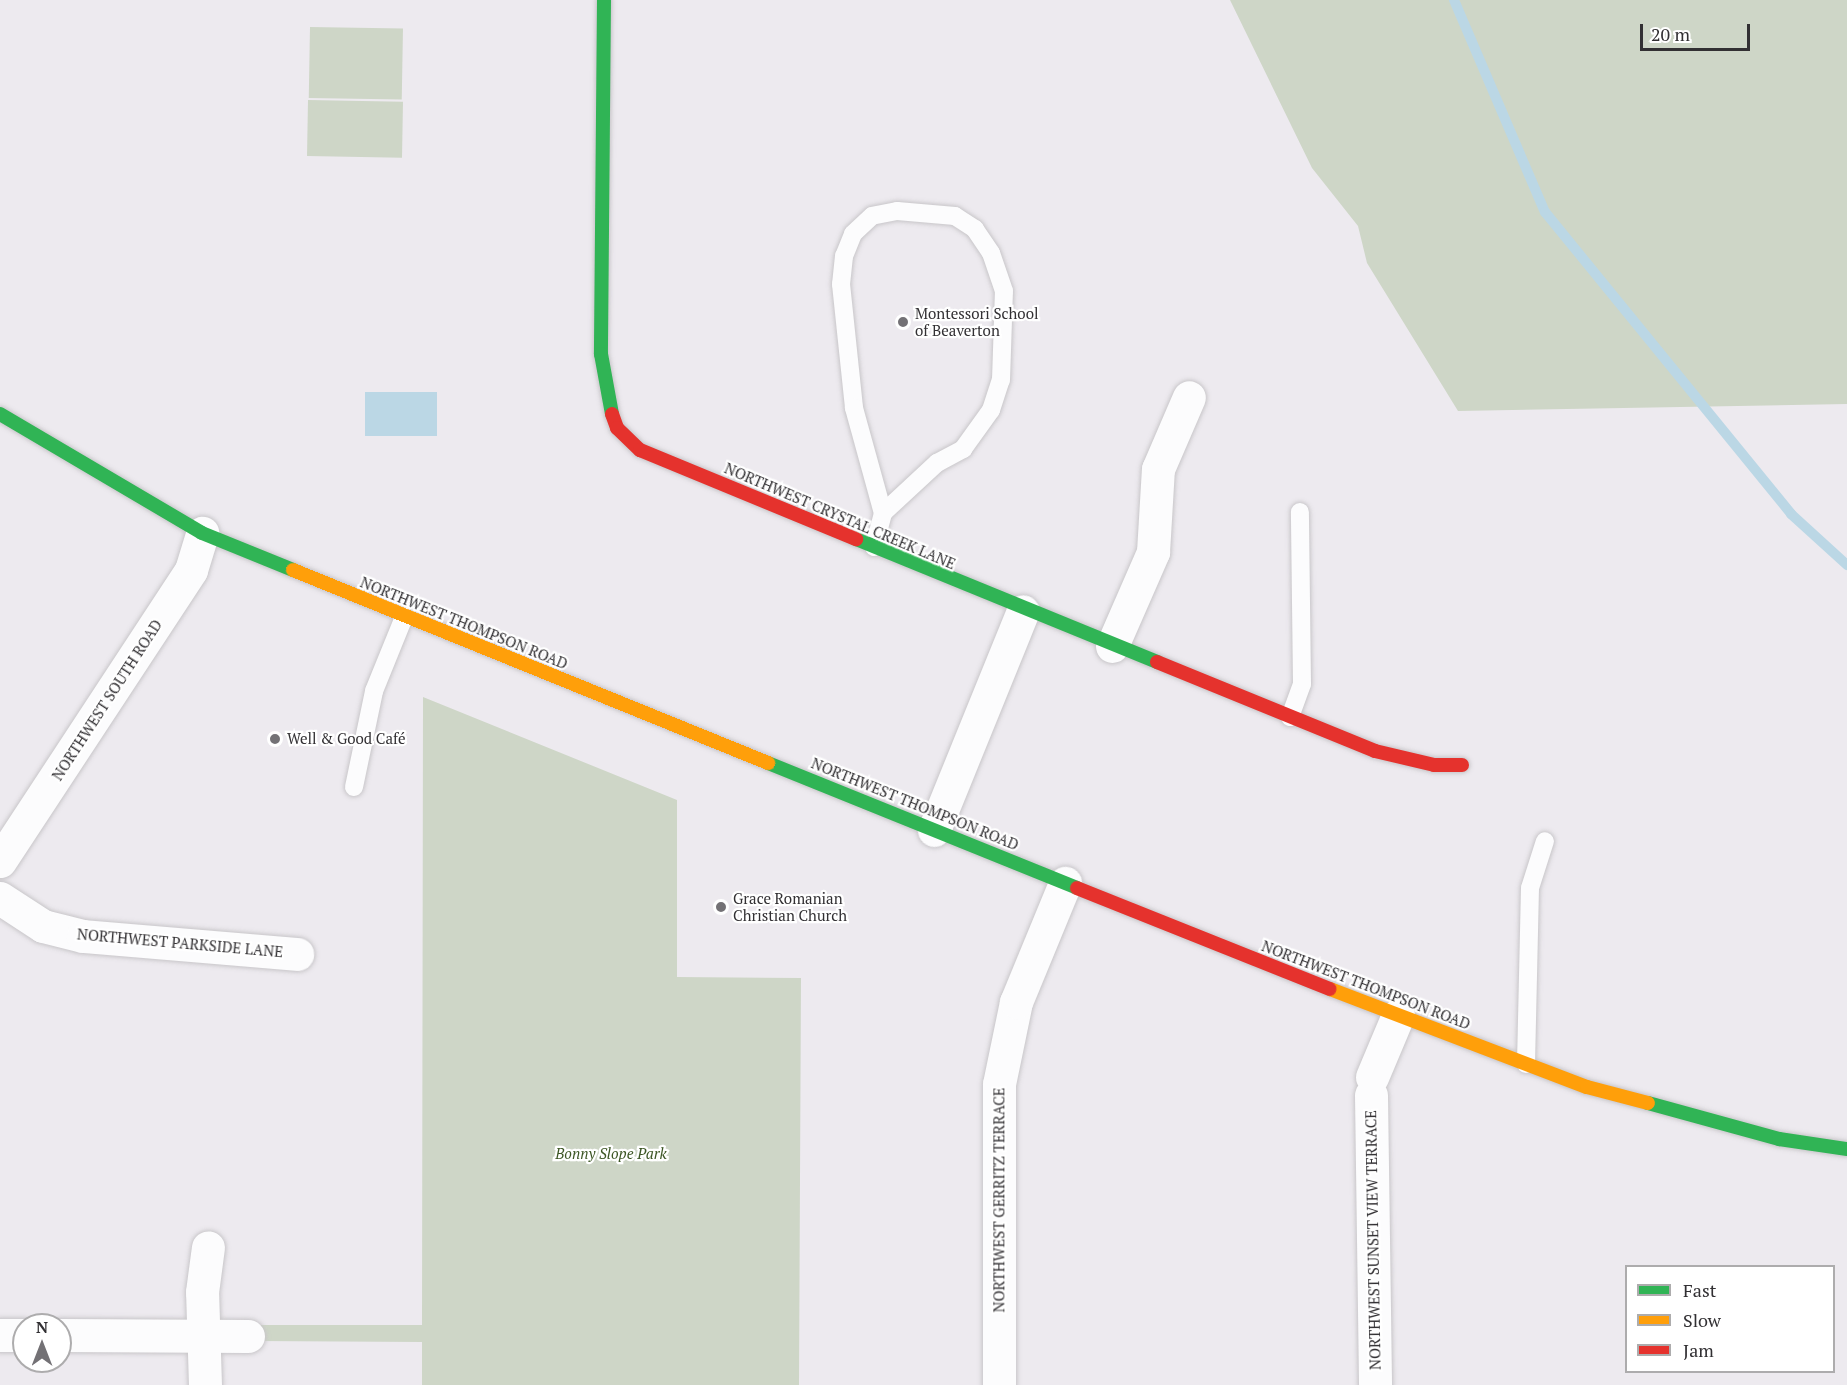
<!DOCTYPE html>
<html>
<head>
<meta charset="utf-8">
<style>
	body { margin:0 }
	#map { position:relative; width:1847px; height:1385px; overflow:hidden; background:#edeaef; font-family:"PT Serif",serif }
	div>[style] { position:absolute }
	.green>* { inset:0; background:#ced6c7; transform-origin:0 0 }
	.water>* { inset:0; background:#bbd7e5; transform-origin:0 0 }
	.stream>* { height:10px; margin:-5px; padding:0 5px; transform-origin:5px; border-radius:5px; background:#bbd7e5 }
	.roads { filter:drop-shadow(0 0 2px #c8c6c9) drop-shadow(0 0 2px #c8c6c9) }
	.lane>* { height:18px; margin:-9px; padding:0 9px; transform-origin:9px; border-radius:9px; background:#fcfcfd }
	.street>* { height:33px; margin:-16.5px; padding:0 16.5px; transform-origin:16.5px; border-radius:16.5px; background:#fcfcfd }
	.fast>* { height:14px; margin:-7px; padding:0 7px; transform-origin:7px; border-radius:7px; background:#30b455 }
	.slow>* { height:14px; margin:-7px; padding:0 7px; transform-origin:7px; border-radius:7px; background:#ff9f0a }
	.jam>* { height:14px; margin:-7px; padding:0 7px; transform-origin:7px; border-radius:7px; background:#e5322d }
	.dots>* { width:16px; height:16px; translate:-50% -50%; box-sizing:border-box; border:3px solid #fff; border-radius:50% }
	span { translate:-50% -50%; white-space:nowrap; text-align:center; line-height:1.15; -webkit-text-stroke:4.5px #fff; paint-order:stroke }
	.poi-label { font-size:15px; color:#323033 }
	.left { translate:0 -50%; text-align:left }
	.street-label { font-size:15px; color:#323033 }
	.park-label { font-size:15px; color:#3c5624; font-style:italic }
	.legend { position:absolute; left:1625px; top:1265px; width:210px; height:108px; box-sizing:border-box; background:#fff; border:2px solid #adacad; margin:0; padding:8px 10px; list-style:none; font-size:18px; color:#323033 }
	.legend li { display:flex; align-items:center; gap:12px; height:30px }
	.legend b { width:30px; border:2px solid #adacad }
	.north { position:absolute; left:12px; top:1313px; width:60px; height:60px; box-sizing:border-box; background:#fff; border:2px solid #adacad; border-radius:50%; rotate:0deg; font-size:16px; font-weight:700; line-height:24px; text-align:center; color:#323033 }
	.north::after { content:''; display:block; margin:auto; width:21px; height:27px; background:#737175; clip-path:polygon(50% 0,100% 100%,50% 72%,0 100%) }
	.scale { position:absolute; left:1640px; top:24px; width:110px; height:27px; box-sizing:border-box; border:3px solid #323033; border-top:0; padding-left:8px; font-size:18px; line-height:21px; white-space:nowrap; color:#323033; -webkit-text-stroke:4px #fff; paint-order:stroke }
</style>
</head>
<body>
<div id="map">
	<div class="green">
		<i style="clip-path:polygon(1230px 0,1847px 0,1847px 404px,1458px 411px,1367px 263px,1358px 226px,1312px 168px)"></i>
		<i style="left:310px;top:27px;width:93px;height:71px;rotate:1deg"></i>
		<i style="left:308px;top:100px;width:95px;height:56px;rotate:1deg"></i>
		<i style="clip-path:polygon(423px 697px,677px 800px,677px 977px,801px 978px,799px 1385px,422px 1385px,422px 1342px,252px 1341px,251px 1325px,422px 1325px)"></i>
	</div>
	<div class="water">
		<i style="left:437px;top:392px;width:44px;height:72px;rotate:90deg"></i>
	</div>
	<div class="stream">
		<i style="left:1454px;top:0;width:231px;rotate:66.8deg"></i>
		<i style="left:1545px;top:212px;width:390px;rotate:50.8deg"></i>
		<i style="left:1791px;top:514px;width:76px;rotate:42.3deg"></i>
	</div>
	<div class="roads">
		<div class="lane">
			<i style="left:874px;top:547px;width:35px;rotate:-75deg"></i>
			<i style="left:883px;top:513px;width:74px;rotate:-42.8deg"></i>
			<i style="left:937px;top:463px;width:30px;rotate:-28deg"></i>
			<i style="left:963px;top:449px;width:48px;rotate:-54.3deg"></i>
			<i style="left:991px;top:410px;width:32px;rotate:-72deg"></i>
			<i style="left:1001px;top:380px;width:89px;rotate:-88.1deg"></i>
			<i style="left:1004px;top:291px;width:40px;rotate:-108.9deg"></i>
			<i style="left:991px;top:253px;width:29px;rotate:-124deg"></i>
			<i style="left:975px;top:229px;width:24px;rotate:-147deg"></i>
			<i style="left:955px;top:216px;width:58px;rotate:-175.1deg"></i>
			<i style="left:897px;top:211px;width:25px;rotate:169deg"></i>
			<i style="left:872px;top:216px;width:26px;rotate:137deg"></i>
			<i style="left:853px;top:234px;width:24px;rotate:112deg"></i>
			<i style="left:844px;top:256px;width:28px;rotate:96deg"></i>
			<i style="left:841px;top:284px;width:125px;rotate:84deg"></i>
			<i style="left:854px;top:408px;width:109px;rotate:74.6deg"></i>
			<i style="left:1290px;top:717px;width:35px;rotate:-70deg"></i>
			<i style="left:1302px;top:684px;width:172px;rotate:-90.7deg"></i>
			<i style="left:354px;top:787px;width:98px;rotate:-78.2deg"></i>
			<i style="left:374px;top:691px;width:80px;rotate:-67.9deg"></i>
			<i style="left:1526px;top:1064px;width:176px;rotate:-88.7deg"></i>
			<i style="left:1530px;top:888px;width:49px;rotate:-72.3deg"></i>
		</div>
		<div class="street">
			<i style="left:1112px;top:646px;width:103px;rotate:-66.4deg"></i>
			<i style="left:1153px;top:552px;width:83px;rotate:-86.6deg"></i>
			<i style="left:1158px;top:469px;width:78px;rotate:-66.7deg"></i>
			<i style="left:934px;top:830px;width:236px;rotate:-67.9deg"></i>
			<i style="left:0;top:861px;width:348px;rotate:-56.7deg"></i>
			<i style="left:191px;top:570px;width:39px;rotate:-73deg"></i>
			<i style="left:0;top:898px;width:51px;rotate:33.1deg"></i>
			<i style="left:43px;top:926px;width:41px;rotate:14deg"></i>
			<i style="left:83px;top:936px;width:215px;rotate:4.8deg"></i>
			<i style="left:1372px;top:1077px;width:67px;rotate:-67.2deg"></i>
			<i style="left:1371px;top:1095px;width:290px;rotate:89.2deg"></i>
			<i style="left:0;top:1335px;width:24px"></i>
			<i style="left:60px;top:1335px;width:188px;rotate:0.3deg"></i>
			<i style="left:205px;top:1385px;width:93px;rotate:-91.8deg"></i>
			<i style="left:202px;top:1292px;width:45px;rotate:-82.4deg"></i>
			<i style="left:999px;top:1385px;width:301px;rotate:-90deg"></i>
			<i style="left:999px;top:1084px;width:84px;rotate:-78.3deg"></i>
			<i style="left:1016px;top:1002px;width:129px;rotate:-67.6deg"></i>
		</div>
		<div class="fast">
			<i style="left:604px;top:0;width:354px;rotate:90.5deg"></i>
			<i style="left:601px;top:354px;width:61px;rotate:79.6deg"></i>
			<i style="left:0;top:414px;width:234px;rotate:30.5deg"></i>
			<i style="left:202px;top:533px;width:98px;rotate:22.1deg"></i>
			<i style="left:856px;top:539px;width:325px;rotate:22.2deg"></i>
			<i style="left:768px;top:763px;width:333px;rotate:22deg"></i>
			<i style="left:1648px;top:1103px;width:136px;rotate:15.4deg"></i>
			<i style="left:1779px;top:1139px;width:69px;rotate:8.4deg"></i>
		</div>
		<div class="slow">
			<i style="left:293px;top:570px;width:513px;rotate:22.11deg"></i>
			<i style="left:1330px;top:989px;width:275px;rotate:20.9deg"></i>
			<i style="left:1587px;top:1087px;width:63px;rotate:14.7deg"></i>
		</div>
		<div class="jam">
			<i style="left:612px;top:414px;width:15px;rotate:70deg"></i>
			<i style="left:617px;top:428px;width:32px;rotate:44deg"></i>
			<i style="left:640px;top:450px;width:234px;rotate:22.4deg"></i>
			<i style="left:1157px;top:662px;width:235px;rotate:22.2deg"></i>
			<i style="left:1375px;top:751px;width:61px;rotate:13.3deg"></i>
			<i style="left:1434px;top:765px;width:28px"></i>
			<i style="left:1077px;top:888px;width:272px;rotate:21.8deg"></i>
		</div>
	</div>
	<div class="dots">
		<i style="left:903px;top:322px;background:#737175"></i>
		<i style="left:275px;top:739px;background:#737175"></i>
		<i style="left:721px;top:907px;background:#737175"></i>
	</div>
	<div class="poi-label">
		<span class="left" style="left:915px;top:322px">Montessori School<br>of Beaverton</span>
		<span class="left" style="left:287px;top:739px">Well &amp; Good Café</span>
		<span class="left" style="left:733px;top:907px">Grace Romanian<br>Christian Church</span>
	</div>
	<div class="street-label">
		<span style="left:840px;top:516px;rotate:23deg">NORTHWEST CRYSTAL CREEK LANE</span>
		<span style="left:464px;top:623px;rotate:22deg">NORTHWEST THOMPSON ROAD</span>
		<span style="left:107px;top:700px;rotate:-57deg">NORTHWEST SOUTH ROAD</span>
		<span style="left:915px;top:804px;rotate:22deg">NORTHWEST THOMPSON ROAD</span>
		<span style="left:180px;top:943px;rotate:5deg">NORTHWEST PARKSIDE LANE</span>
		<span style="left:1366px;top:985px;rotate:21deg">NORTHWEST THOMPSON ROAD</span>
		<span style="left:999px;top:1200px;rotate:-90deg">NORTHWEST GERRITZ TERRACE</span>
		<span style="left:1373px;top:1240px;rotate:-91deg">NORTHWEST SUNSET VIEW TERRACE</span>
	</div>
	<div class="park-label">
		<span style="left:611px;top:1154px">Bonny Slope Park</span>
	</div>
	<ul class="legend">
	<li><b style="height:8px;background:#30b455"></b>Fast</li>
	<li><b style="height:8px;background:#ff9f0a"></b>Slow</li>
	<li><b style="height:8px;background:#e5322d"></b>Jam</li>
	</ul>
	<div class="north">N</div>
	<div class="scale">20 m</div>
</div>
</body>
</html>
